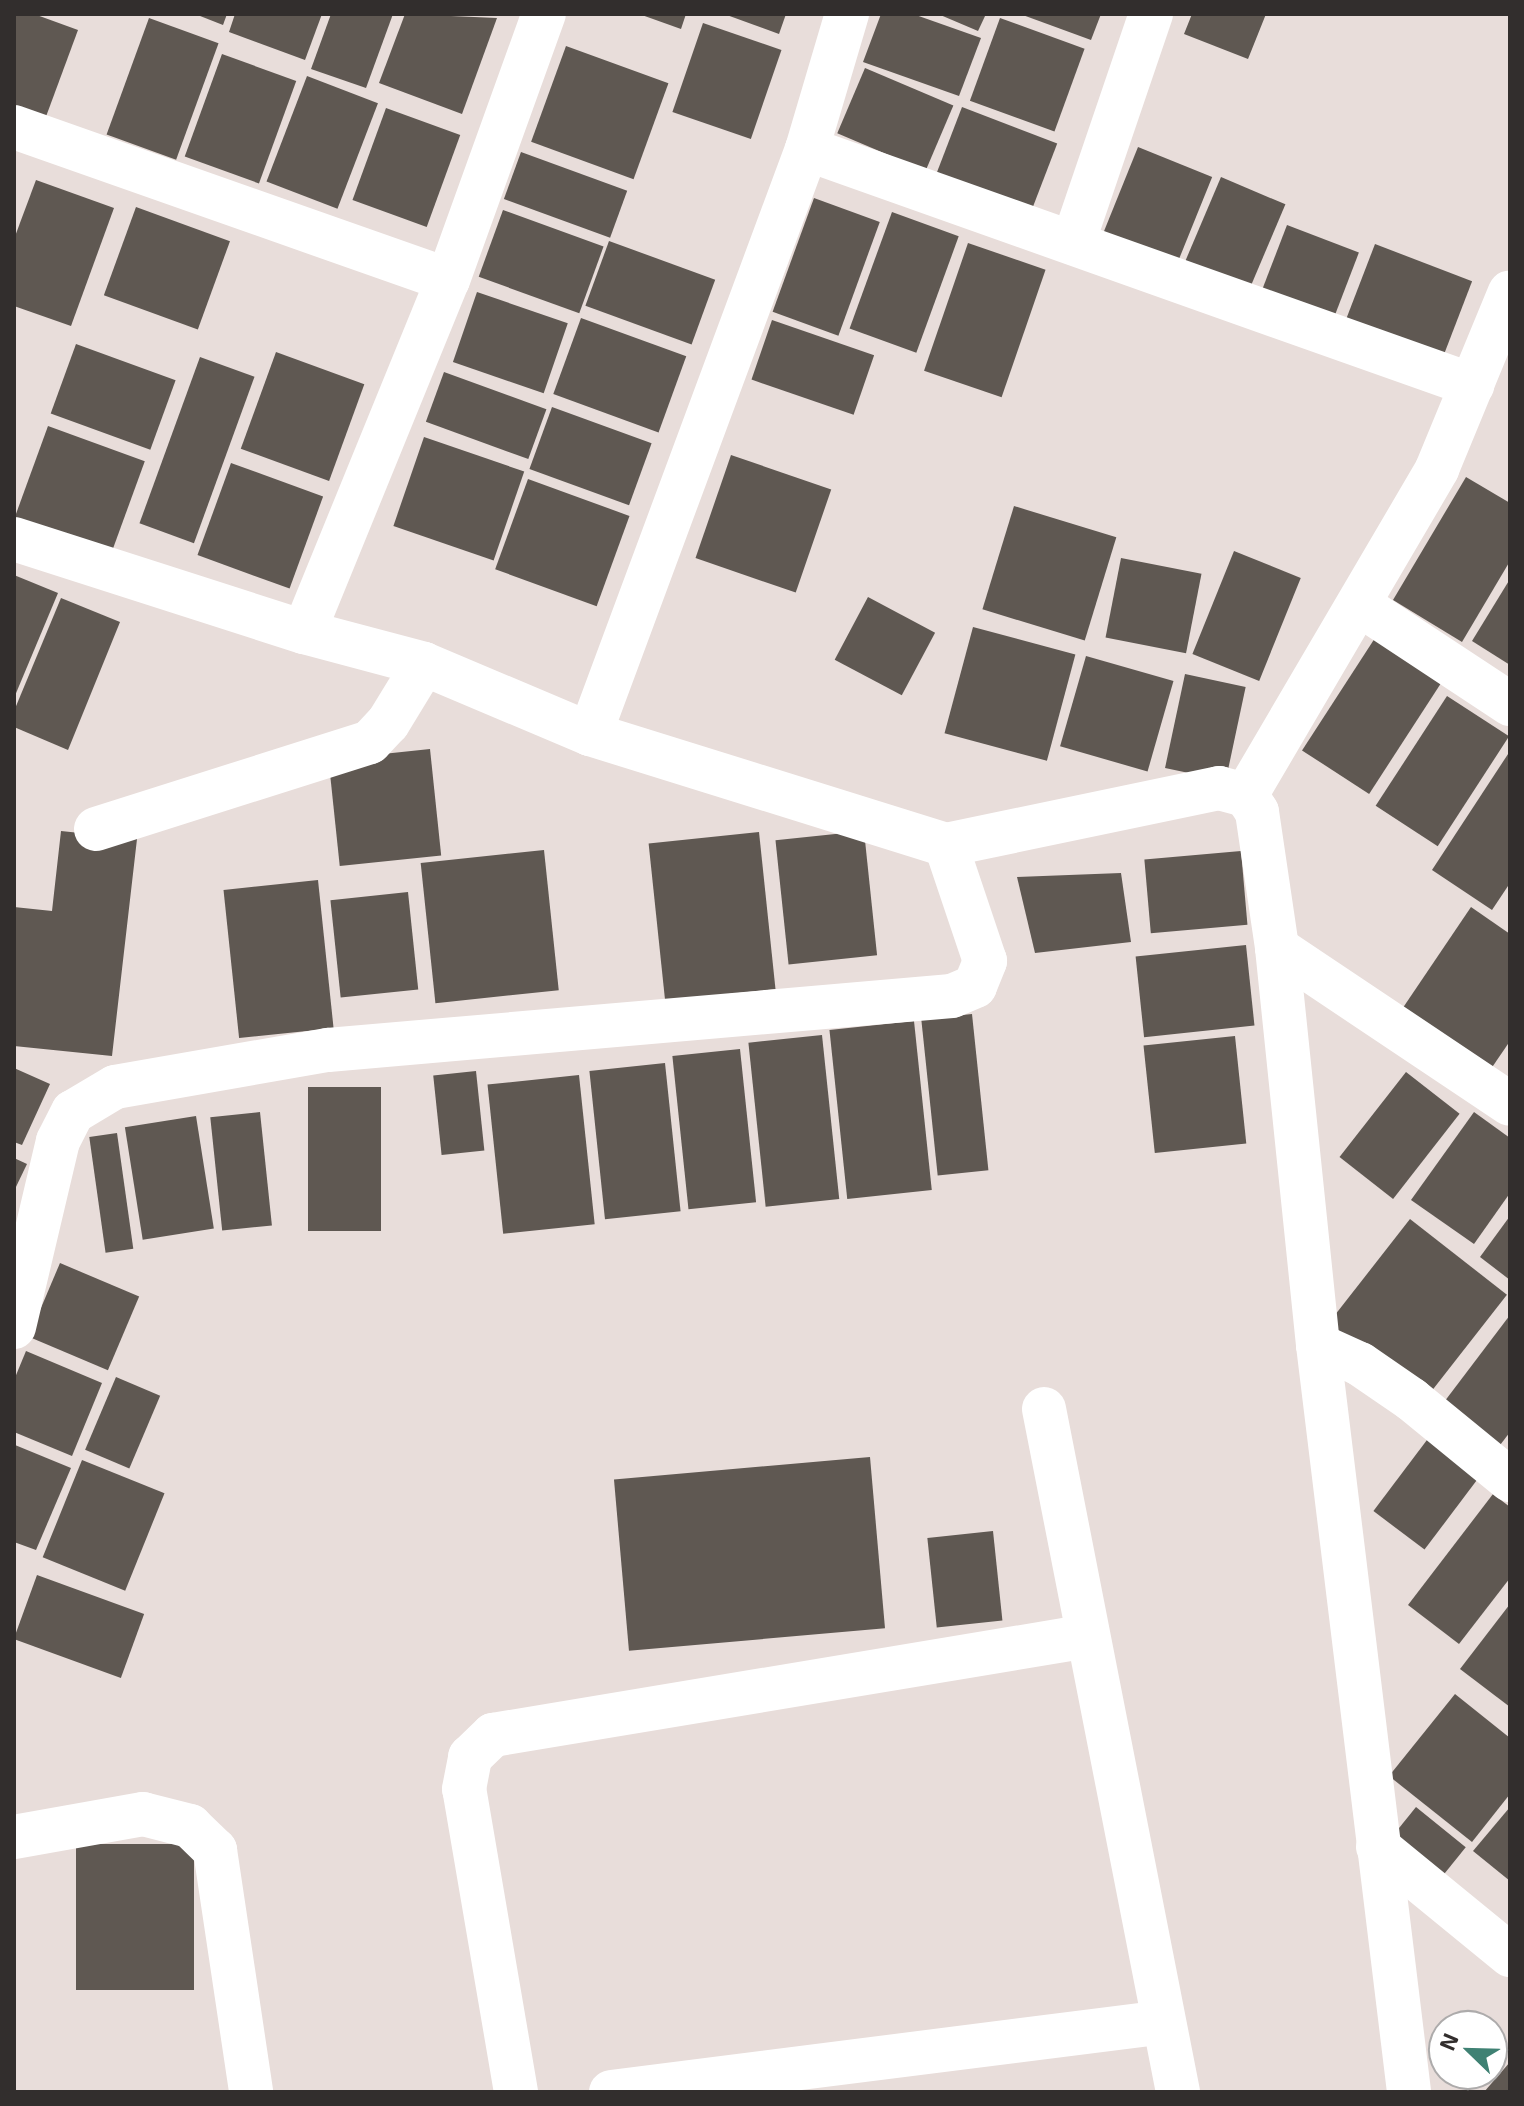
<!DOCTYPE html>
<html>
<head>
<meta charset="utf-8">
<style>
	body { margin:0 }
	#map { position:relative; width:1524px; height:2106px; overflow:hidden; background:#e8ddda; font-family:"Exo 2",sans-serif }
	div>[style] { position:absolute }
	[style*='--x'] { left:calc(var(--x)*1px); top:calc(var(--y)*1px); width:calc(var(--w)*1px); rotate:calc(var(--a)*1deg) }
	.building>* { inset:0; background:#5f5852; transform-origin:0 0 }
	.minor>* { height:44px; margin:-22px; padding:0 22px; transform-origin:22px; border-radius:22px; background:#fff }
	span { translate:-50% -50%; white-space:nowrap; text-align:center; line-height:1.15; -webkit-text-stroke:8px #fff; paint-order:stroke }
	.frame { position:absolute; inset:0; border:16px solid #322e2d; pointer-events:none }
	.north { position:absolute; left:1428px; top:2010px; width:80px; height:80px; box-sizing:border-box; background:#fff; border:2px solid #adabab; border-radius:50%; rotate:293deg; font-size:22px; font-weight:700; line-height:32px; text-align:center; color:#322e2d }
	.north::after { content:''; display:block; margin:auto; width:28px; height:36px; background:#3f8173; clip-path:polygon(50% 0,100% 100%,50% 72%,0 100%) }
</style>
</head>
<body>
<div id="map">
	<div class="building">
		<div style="clip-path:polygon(14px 14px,34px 14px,78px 30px,44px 122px,14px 112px)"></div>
		<div style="clip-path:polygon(195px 14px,227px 14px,223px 25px)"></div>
		<div style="clip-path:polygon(235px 14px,322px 14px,305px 60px,229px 32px)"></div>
		<div style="clip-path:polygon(331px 14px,393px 14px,366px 88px,311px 69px)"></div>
		<div style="clip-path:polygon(405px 14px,497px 18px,462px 114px,379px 83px)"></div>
		<div style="clip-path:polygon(639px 14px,686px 14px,681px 29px)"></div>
		<div style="clip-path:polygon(724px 14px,786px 14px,779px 34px)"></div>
		<div style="clip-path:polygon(881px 14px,913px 14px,981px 38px,959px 96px,863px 62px)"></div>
		<div style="clip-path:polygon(938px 14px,986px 14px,978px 31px)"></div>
		<div style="clip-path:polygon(1020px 14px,1101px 14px,1091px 40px)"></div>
		<div style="clip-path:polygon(1192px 14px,1266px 14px,1248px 59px,1184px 34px)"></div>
		<div style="left:149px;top:18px;width:74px;height:124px;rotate:20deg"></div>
		<div style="left:1000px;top:18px;width:90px;height:88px;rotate:20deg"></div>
		<div style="left:703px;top:23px;width:83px;height:94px;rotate:19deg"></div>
		<div style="left:566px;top:46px;width:109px;height:102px;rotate:20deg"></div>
		<div style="left:222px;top:54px;width:79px;height:109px;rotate:20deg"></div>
		<div style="left:865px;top:68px;width:96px;height:71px;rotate:23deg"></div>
		<div style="left:307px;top:76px;width:76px;height:113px;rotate:21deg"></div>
		<div style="left:962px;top:107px;width:102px;height:76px;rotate:21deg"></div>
		<div style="left:386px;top:108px;width:79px;height:98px;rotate:20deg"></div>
		<div style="left:1138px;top:147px;width:80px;height:94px;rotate:22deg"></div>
		<div style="left:521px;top:152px;width:113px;height:50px;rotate:20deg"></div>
		<div style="left:1221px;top:177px;width:70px;height:100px;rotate:23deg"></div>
		<div style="clip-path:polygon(36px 180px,114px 208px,71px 326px,14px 306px,14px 239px)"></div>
		<div style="left:814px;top:198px;width:70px;height:121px;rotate:20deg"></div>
		<div style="left:136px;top:207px;width:100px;height:94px;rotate:20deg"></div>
		<div style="left:503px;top:210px;width:107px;height:71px;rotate:20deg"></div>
		<div style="left:892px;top:212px;width:71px;height:124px;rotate:20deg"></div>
		<div style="left:1287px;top:225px;width:77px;height:71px;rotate:21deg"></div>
		<div style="left:609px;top:241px;width:113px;height:69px;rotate:20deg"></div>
		<div style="left:968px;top:243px;width:82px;height:135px;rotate:19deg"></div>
		<div style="left:1375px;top:244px;width:104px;height:82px;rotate:21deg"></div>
		<div style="left:477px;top:292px;width:96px;height:74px;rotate:19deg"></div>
		<div style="left:581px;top:318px;width:112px;height:81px;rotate:20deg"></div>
		<div style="left:772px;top:320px;width:108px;height:63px;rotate:19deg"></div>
		<div style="left:76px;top:344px;width:106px;height:74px;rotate:20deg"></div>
		<div style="left:276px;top:352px;width:94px;height:103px;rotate:20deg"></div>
		<div style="left:200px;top:357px;width:58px;height:177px;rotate:20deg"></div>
		<div style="left:444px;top:372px;width:109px;height:53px;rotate:20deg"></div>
		<div style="left:552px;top:407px;width:106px;height:66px;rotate:20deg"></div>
		<div style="left:48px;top:426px;width:103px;height:99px;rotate:20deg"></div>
		<div style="left:424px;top:437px;width:106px;height:94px;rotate:19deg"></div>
		<div style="left:731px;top:455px;width:106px;height:109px;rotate:19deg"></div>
		<div style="left:231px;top:463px;width:98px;height:98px;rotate:20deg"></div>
		<div style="clip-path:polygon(1466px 477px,1510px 503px,1510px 561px,1462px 642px,1393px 600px)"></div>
		<div style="left:528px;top:479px;width:108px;height:96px;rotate:20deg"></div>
		<div style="left:1014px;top:506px;width:107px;height:108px;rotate:17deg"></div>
		<div style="left:1234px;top:551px;width:72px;height:111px;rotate:22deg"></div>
		<div style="left:1121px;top:558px;width:82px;height:81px;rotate:11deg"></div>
		<div style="clip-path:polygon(14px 575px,58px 593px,14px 698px)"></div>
		<div style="clip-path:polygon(1510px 579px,1510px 665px,1472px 641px)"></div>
		<div style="left:868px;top:597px;width:76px;height:71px;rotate:28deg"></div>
		<div style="clip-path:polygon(61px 598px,120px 622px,68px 750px,14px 727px,14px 711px)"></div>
		<div style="left:973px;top:627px;width:106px;height:110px;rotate:15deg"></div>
		<div style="left:1375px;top:638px;width:80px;height:134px;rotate:33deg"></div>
		<div style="left:1086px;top:656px;width:91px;height:94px;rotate:16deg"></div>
		<div style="left:1185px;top:674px;width:62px;height:96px;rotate:12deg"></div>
		<div style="left:1447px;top:696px;width:74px;height:131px;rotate:33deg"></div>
		<div style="left:430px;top:749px;width:107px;height:102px;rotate:84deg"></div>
		<div style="clip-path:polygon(1510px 751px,1510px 883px,1492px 910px,1432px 870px)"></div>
		<div style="clip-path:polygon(61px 831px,137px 839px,112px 1056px,14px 1046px,14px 907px,52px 911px)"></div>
		<div style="left:864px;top:831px;width:125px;height:89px;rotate:84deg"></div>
		<div style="left:759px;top:832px;width:158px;height:111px;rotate:84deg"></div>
		<div style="left:544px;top:850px;width:141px;height:124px;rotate:84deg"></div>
		<div style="left:1241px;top:851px;width:74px;height:97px;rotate:85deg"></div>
		<div style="clip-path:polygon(1121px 873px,1131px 942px,1035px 953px,1017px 877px)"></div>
		<div style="left:318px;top:880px;width:149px;height:95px;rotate:84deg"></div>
		<div style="left:408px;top:892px;width:98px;height:78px;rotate:84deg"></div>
		<div style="clip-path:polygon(1471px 907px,1510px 934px,1510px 1041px,1482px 1082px,1394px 1021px)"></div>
		<div style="left:1246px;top:945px;width:81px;height:111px;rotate:84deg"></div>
		<div style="left:972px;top:1014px;width:157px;height:51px;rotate:84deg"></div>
		<div style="left:914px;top:1021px;width:170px;height:85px;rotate:84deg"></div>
		<div style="left:822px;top:1035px;width:165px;height:74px;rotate:84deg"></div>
		<div style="left:1235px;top:1036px;width:108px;height:92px;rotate:84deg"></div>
		<div style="left:740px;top:1049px;width:154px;height:68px;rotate:84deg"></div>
		<div style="left:665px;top:1063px;width:149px;height:76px;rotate:84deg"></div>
		<div style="clip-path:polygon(14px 1068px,50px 1084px,22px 1145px,14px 1142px)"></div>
		<div style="left:476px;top:1071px;width:80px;height:43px;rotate:84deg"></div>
		<div style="left:1406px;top:1072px;width:68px;height:108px;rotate:38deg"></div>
		<div style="left:579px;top:1075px;width:150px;height:92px;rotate:84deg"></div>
		<div style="left:381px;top:1087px;width:144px;height:73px;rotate:90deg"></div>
		<div style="left:260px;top:1112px;width:114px;height:50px;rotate:84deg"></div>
		<div style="clip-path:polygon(1474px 1112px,1510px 1138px,1510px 1193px,1474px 1244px,1411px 1200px)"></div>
		<div style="left:196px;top:1116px;width:114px;height:72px;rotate:81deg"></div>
		<div style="left:117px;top:1133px;width:117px;height:28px;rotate:82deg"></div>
		<div style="clip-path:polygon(14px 1158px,27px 1164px,14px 1191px)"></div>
		<div style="clip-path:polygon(1510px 1216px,1510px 1280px,1480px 1257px)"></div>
		<div style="left:1410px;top:1219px;width:123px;height:134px;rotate:38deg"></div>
		<div style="left:60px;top:1263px;width:86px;height:80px;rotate:23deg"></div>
		<div style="clip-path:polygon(1510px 1315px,1510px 1432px,1491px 1457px,1435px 1414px)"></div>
		<div style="clip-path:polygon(26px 1351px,102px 1383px,72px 1456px,14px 1432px,14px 1380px)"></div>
		<div style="left:116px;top:1377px;width:48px;height:79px;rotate:23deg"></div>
		<div style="left:1436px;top:1428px;width:64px;height:104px;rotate:37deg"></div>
		<div style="clip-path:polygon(15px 1445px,71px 1468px,36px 1550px,14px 1542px)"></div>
		<div style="left:870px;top:1457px;width:172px;height:257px;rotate:85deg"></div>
		<div style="left:82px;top:1460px;width:89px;height:105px;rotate:22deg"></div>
		<div style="clip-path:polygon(1493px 1494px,1510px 1507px,1510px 1578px,1459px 1644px,1408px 1605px)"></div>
		<div style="left:993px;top:1531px;width:90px;height:66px;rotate:84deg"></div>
		<div style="left:37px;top:1575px;width:114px;height:68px;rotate:20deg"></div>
		<div style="clip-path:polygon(1510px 1604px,1510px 1707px,1460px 1669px)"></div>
		<div style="clip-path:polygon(1455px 1694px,1510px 1738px,1510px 1794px,1472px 1842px,1389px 1776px)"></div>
		<div style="left:1416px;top:1807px;width:64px;height:42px;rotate:39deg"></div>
		<div style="clip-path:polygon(1510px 1807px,1510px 1881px,1473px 1851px)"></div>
		<div style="left:76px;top:1844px;width:118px;height:146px"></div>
		<div style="clip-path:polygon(1510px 2062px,1510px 2092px,1484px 2092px)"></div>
	</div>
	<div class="minor">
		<div style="--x:14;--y:127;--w:460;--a:19.4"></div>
		<div style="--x:807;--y:149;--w:706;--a:19.54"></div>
		<div style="--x:1073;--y:243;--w:242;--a:-71.2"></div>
		<div style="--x:14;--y:539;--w:305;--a:17.8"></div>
		<div style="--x:304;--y:632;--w:124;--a:14.9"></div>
		<div style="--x:424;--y:664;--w:180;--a:22.9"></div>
		<div style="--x:590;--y:734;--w:373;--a:17.3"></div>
		<div style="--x:946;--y:845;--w:279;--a:-11.8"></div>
		<div style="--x:1219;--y:788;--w:28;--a:15"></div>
		<div style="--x:1246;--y:795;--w:20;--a:57"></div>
		<div style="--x:1257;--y:812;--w:137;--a:81.6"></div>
		<div style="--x:1277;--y:948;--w:399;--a:84.1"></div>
		<div style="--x:1318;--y:1345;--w:753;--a:83.05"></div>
		<div style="--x:1360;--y:605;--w:180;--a:33.4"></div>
		<div style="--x:304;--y:632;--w:380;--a:-67.8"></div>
		<div style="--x:448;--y:280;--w:283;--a:-70.2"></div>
		<div style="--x:590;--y:734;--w:624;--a:-69.65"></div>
		<div style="--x:807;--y:149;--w:141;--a:-73.5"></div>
		<div style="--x:1246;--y:795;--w:378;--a:-59.6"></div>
		<div style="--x:1437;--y:469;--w:191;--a:-67.6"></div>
		<div style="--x:96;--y:829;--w:287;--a:-17.6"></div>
		<div style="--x:370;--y:742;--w:26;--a:-47"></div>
		<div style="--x:388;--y:723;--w:69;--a:-58.6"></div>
		<div style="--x:1277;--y:948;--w:280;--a:33.8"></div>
		<div style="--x:14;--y:1327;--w:191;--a:-76.7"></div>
		<div style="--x:58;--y:1141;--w:33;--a:-63"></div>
		<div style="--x:73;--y:1112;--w:49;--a:-30.8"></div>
		<div style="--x:115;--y:1087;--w:216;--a:-9.9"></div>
		<div style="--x:328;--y:1050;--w:626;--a:-4.95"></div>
		<div style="--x:952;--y:996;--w:25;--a:-23"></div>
		<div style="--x:975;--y:986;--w:27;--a:-68"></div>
		<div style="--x:985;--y:961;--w:122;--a:-108.6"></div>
		<div style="--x:1318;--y:1345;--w:46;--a:24.3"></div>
		<div style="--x:1360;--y:1364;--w:62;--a:34.5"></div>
		<div style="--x:1411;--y:1399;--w:128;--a:39.3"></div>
		<div style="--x:1044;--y:1409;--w:696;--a:78.9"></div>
		<div style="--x:14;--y:1837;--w:131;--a:-10.1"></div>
		<div style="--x:143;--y:1814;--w:49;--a:14.3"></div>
		<div style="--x:190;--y:1826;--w:35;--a:44"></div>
		<div style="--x:215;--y:1850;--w:245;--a:81.5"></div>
		<div style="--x:1378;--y:1847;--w:171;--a:39.3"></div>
		<div style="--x:516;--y:2092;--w:307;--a:-99.7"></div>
		<div style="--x:464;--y:1789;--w:33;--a:-79"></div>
		<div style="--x:470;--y:1757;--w:32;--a:-44"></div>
		<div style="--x:493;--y:1735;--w:603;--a:-9.45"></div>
		<div style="--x:611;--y:2092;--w:557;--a:-7.21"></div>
	</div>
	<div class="frame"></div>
	<div class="north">N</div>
</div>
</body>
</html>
